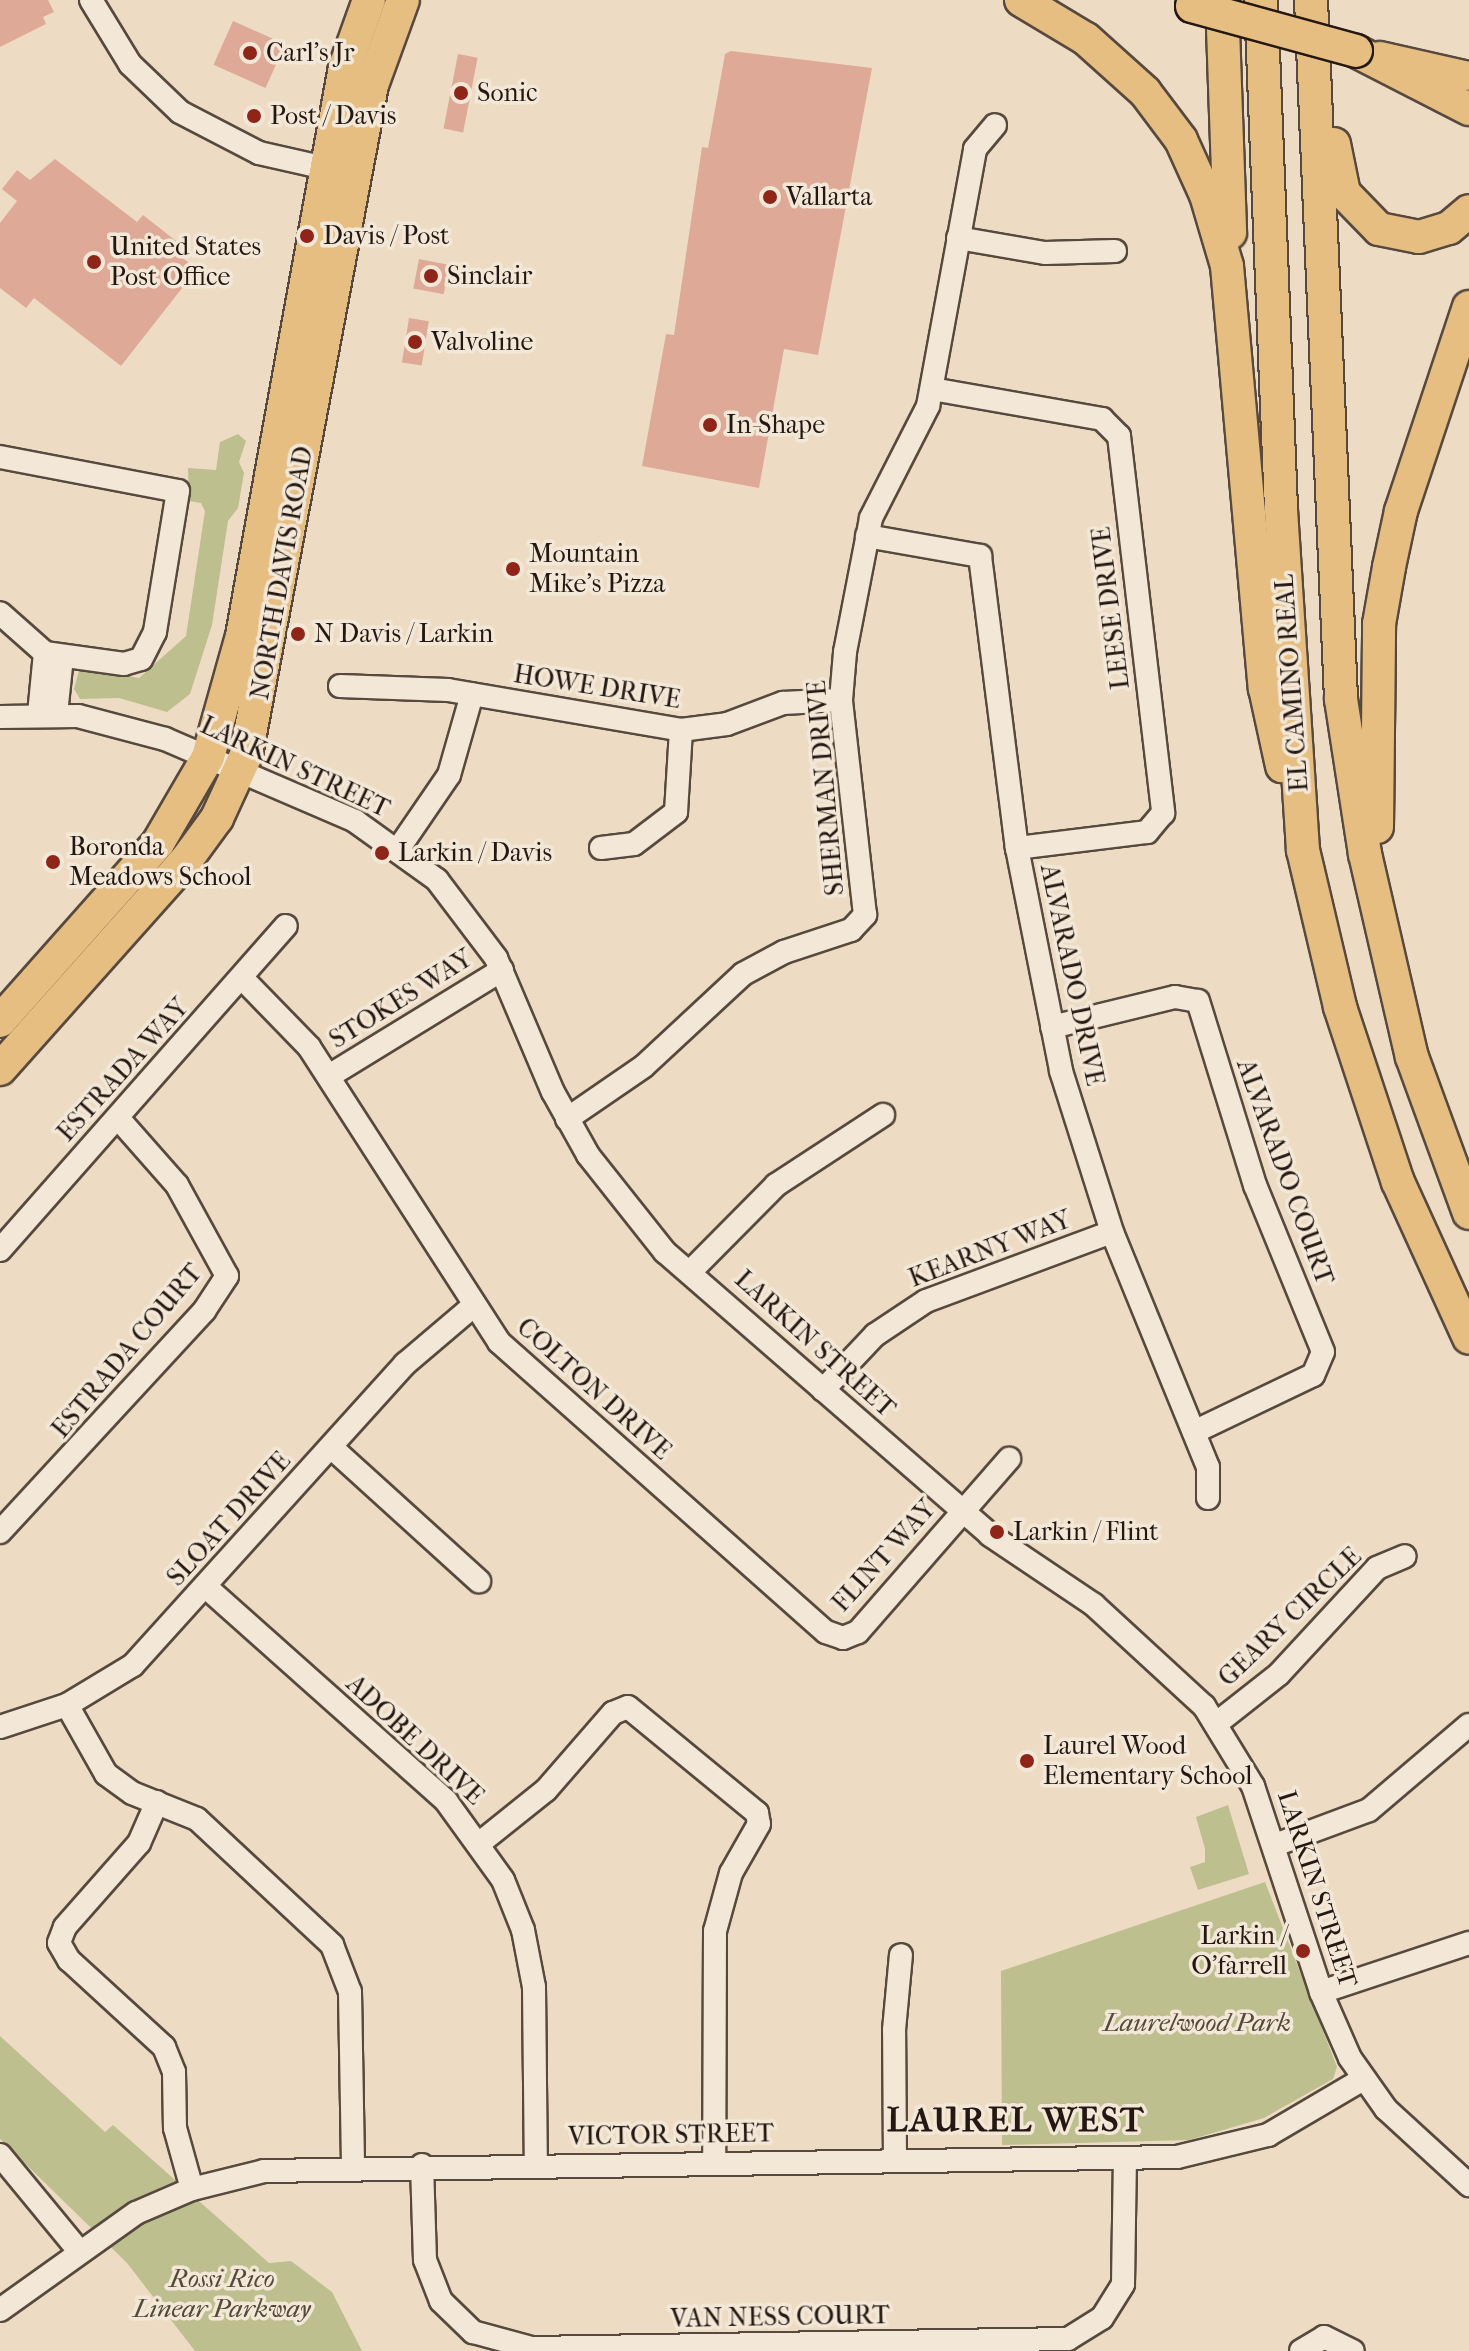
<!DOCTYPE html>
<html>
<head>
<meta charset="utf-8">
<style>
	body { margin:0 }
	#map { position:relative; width:1469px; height:2351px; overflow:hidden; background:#eddcc3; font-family:"IM FELL French Canon",serif }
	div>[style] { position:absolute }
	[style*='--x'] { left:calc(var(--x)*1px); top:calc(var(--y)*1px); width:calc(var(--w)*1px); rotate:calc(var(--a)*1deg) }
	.green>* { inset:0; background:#bebf8f }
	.building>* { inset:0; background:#deaa97; transform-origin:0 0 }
	.roads { filter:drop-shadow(2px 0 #57493e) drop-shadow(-2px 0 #57493e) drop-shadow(0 2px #57493e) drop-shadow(0 -2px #57493e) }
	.minor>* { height:22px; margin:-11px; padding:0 11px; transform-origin:11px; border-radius:11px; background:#f3e8d8 }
	.major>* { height:28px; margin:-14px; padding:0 14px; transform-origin:14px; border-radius:14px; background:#e6be82 }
	.highway>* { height:32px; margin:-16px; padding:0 16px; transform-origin:16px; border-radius:16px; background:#e6be82 }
	.bridges { filter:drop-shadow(2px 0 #251812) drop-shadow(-2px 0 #251812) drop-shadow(0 2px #251812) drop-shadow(0 -2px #251812) }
	.highway-bridge>* { height:32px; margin:-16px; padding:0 16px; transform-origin:16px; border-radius:16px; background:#e6be82 }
	.dots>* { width:22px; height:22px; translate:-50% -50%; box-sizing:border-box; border:4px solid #f3e8d8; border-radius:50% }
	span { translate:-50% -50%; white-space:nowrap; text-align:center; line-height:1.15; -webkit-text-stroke:7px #f3e8d8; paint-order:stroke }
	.poi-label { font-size:26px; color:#251812 }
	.left { translate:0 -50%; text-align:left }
	.right { translate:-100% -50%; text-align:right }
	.street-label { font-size:26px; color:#251812 }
	.park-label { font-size:26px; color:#534a38; font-style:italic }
	.district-label { font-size:34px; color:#251812; font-weight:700; letter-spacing:2px }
</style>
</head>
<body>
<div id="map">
	<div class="green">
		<div style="clip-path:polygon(238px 434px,246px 441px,239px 462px,244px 473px,238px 508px,228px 521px,212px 625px,190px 694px,167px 712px,119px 698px,80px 699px,74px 689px,80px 667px,139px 678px,186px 636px,205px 511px,201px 503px,189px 501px,188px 468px,216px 470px,220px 442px)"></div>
		<div style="clip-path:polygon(1228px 1805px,1249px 1874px,1198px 1890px,1190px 1867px,1205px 1862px,1205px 1849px,1196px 1817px)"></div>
		<div style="clip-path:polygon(1265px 1882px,1337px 2067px,1333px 2079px,1264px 2118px,1189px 2140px,1002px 2145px,1001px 1971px)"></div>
		<div style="clip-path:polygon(0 2036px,105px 2132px,113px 2125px,269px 2263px,291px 2261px,332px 2292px,362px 2351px,195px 2351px,127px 2263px,0 2139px)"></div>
	</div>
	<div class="building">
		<div style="clip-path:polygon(0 0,48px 0,54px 12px,43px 17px,46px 24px,0 47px)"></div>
		<div style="left:233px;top:21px;width:57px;height:48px;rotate:24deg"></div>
		<div style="clip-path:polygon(731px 51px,872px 68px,818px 355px,784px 349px,759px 488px,642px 466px,666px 334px,674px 335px,702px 147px,708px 148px,725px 54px)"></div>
		<div style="left:458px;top:54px;width:20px;height:76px;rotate:11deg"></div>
		<div style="clip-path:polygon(55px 159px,137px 222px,143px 215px,185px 248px,180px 256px,197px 269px,121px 366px,34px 298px,26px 308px,0 288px,0 223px,17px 201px,2px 189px,17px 170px,30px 180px)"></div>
		<div style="left:419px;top:259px;width:31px;height:30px;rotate:11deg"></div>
		<div style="left:409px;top:318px;width:20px;height:45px;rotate:9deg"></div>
	</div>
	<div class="roads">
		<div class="minor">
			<div style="--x:91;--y:0;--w:75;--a:58.6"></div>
			<div style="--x:130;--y:64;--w:69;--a:43.8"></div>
			<div style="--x:180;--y:112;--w:89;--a:27.4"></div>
			<div style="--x:259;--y:153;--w:68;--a:12.8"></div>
			<div style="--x:958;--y:238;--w:88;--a:9.8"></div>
			<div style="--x:1045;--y:253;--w:70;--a:-1.6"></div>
			<div style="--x:932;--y:389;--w:173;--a:10"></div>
			<div style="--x:1102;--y:419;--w:24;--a:45"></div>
			<div style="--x:1119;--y:436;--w:380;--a:83.3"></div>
			<div style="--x:1163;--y:813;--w:25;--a:130"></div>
			<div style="--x:1147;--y:832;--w:131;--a:173"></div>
			<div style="--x:0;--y:457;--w:181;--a:10.8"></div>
			<div style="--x:178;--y:491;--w:143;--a:99.3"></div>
			<div style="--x:155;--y:632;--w:30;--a:117"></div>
			<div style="--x:141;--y:659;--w:18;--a:164"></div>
			<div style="--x:124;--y:664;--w:80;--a:-172.1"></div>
			<div style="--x:45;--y:653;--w:60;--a:-138.4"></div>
			<div style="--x:867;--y:536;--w:115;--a:10"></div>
			<div style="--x:980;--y:556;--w:294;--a:82.8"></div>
			<div style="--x:1017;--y:848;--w:227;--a:78.8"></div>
			<div style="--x:1061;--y:1071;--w:169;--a:72.4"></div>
			<div style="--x:1112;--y:1232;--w:254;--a:67.8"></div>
			<div style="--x:1208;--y:1467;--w:31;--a:90"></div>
			<div style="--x:340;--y:686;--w:108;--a:2.1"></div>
			<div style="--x:448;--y:690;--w:236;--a:9.7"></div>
			<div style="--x:681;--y:730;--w:46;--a:-7.4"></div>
			<div style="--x:727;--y:724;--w:60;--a:-20.6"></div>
			<div style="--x:783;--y:703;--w:58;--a:-3"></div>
			<div style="--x:39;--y:714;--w:61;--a:-84.4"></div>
			<div style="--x:56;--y:714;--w:57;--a:-84"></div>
			<div style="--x:0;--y:717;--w:78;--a:-0.7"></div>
			<div style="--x:78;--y:716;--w:90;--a:14.8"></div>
			<div style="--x:165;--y:739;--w:207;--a:23.3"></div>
			<div style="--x:355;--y:821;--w:101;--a:35.7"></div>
			<div style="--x:437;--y:880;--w:98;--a:52.9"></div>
			<div style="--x:496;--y:958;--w:146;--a:67"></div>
			<div style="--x:553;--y:1092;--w:72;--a:60.9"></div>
			<div style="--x:588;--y:1155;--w:124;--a:51.6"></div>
			<div style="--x:665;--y:1252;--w:431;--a:41"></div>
			<div style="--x:990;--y:1535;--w:125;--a:33.9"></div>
			<div style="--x:1094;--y:1605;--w:149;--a:42.6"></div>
			<div style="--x:1204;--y:1706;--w:94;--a:58.5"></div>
			<div style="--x:1253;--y:1786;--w:217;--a:71.7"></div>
			<div style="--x:1321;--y:1992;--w:72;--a:66.3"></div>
			<div style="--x:1350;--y:2058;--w:62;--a:54.8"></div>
			<div style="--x:1386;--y:2109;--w:113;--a:42.5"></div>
			<div style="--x:399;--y:848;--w:88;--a:-55.6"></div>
			<div style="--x:449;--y:775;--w:84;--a:-74.1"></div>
			<div style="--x:601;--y:848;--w:33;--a:-7"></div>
			<div style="--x:634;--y:844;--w:53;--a:-37.3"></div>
			<div style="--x:676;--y:812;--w:82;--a:-86.5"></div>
			<div style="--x:242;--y:978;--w:96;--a:45.8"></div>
			<div style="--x:309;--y:1047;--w:351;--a:57.2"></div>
			<div style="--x:499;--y:1342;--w:437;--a:41.6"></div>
			<div style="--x:826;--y:1632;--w:18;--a:19"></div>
			<div style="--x:843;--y:1638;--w:16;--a:-22"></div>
			<div style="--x:858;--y:1632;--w:230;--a:-48.9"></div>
			<div style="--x:1052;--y:1027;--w:127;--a:-13.7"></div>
			<div style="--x:1175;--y:997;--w:23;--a:10"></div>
			<div style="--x:1198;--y:1001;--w:193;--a:72.8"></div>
			<div style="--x:1255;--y:1185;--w:180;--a:67.8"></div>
			<div style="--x:1323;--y:1352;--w:25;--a:113"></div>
			<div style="--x:1313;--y:1375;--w:132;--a:154.4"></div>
			<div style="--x:329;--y:1076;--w:203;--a:-31.5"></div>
			<div style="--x:567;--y:1119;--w:93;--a:-34.5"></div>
			<div style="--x:644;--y:1066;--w:135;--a:-42.9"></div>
			<div style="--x:743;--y:974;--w:47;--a:-28.2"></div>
			<div style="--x:784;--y:952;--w:71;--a:-18.2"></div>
			<div style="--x:851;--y:930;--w:21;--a:-47"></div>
			<div style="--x:865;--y:915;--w:216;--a:-96.4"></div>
			<div style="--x:841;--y:700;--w:48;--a:-85.2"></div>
			<div style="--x:845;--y:652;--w:136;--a:-79"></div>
			<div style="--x:871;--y:518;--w:126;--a:-63"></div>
			<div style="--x:928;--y:406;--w:261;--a:-79.6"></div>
			<div style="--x:975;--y:149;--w:31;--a:-50"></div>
			<div style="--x:0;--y:1250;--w:432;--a:-48.6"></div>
			<div style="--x:691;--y:1271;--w:121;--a:-45.3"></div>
			<div style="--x:776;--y:1185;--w:128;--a:-33.2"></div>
			<div style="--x:823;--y:1390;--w:76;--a:-46.6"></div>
			<div style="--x:875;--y:1335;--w:61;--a:-33.7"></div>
			<div style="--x:926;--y:1301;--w:198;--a:-20.4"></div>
			<div style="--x:331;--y:1447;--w:200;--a:42.2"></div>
			<div style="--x:0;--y:1532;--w:301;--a:-47.3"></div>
			<div style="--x:204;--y:1311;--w:42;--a:-56.7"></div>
			<div style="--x:227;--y:1276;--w:104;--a:-118.8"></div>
			<div style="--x:177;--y:1185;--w:89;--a:-131.4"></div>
			<div style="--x:205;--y:1586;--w:323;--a:41.7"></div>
			<div style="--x:446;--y:1801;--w:97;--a:54.2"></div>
			<div style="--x:503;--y:1880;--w:54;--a:68.2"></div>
			<div style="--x:523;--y:1930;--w:58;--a:79.1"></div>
			<div style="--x:534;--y:1987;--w:177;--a:89.4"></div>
			<div style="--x:67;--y:1705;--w:79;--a:60.5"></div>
			<div style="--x:106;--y:1774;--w:32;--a:36"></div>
			<div style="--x:132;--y:1793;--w:70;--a:21.8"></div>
			<div style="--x:197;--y:1819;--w:185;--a:43"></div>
			<div style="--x:332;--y:1945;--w:50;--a:69"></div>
			<div style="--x:350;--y:1992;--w:174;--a:89"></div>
			<div style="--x:1217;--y:1723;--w:79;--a:-38.3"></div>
			<div style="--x:1279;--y:1674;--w:144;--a:-47.2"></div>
			<div style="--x:1377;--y:1568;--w:30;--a:-23"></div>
			<div style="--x:0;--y:1727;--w:71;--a:-18.2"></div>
			<div style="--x:67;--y:1705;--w:77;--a:-31.2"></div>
			<div style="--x:133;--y:1665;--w:406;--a:-47.9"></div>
			<div style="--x:405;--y:1364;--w:88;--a:-40.4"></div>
			<div style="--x:157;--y:1802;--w:45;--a:113.7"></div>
			<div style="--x:139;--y:1843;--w:112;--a:131.4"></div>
			<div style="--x:65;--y:1927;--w:17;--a:111"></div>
			<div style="--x:59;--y:1943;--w:20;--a:60"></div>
			<div style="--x:69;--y:1960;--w:129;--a:42.5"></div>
			<div style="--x:164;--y:2047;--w:27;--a:68"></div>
			<div style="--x:174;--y:2072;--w:56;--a:89"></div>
			<div style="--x:175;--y:2128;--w:63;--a:74.4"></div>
			<div style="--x:481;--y:1842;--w:83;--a:-38.7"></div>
			<div style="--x:546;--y:1790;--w:102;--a:-49"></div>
			<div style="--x:613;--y:1713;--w:16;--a:-22"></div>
			<div style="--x:628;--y:1707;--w:167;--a:39.4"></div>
			<div style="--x:757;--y:1813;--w:11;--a:80"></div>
			<div style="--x:759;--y:1824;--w:56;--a:119.7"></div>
			<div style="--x:731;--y:1873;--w:60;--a:105.4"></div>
			<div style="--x:715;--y:1931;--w:231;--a:90.2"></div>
			<div style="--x:1275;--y:1845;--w:100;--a:-20.4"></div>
			<div style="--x:1369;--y:1810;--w:131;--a:-40.4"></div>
			<div style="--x:1321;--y:1992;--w:156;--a:-18.3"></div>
			<div style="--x:0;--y:2155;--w:124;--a:50.5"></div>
			<div style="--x:895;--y:2161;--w:131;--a:-90.4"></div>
			<div style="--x:894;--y:2030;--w:75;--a:-84.7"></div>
			<div style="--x:422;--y:2165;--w:95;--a:88.2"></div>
			<div style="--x:425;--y:2260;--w:44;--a:68.7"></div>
			<div style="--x:441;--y:2301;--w:45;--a:44.1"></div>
			<div style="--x:473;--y:2332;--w:61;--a:15.2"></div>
			<div style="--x:532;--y:2348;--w:536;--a:-0.96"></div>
			<div style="--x:1068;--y:2339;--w:40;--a:-32"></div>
			<div style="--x:1102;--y:2318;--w:40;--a:-58"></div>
			<div style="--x:1123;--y:2284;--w:125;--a:-89.1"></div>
			<div style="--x:0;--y:2310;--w:167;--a:-35.5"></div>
			<div style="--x:136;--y:2213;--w:61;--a:-23.2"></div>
			<div style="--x:192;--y:2189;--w:74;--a:-14"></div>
			<div style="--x:264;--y:2171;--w:913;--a:-0.88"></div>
			<div style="--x:1177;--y:2157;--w:94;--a:-13.6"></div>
			<div style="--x:1268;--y:2135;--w:110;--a:-30.5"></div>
			<div style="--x:1301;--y:2351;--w:27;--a:-31"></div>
			<div style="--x:1324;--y:2337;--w:32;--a:26"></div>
		</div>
		<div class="major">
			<div style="--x:1380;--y:56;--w:91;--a:12.7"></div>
		</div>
		<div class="highway">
			<div style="--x:1021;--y:0;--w:76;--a:31"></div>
			<div style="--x:1086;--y:39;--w:79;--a:41.9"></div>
			<div style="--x:1145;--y:92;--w:60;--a:53.1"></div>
			<div style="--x:1181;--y:140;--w:60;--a:65.6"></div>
			<div style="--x:1206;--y:195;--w:74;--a:73.5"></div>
			<div style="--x:1227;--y:266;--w:424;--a:84.9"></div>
			<div style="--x:1265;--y:688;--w:80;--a:77.7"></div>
			<div style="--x:1222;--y:0;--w:233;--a:88"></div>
			<div style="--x:1261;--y:0;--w:510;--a:87.75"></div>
			<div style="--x:1281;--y:510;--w:341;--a:86.3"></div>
			<div style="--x:1303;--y:850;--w:161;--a:76.7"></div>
			<div style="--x:1340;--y:1007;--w:184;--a:71.7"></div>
			<div style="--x:1398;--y:1182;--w:171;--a:65.5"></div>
			<div style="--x:1311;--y:0;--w:700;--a:87.54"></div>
			<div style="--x:1341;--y:699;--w:157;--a:81.2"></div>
			<div style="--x:1365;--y:854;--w:208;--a:77"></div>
			<div style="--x:1412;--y:1057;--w:166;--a:69.9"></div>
			<div style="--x:1356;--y:51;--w:127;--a:27.2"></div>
			<div style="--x:1334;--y:144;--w:50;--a:78.5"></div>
			<div style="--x:1344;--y:193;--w:50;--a:45.8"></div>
			<div style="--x:1379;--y:229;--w:41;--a:11.3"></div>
			<div style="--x:1419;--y:237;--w:31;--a:-17"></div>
			<div style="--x:1449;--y:228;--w:26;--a:-40"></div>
			<div style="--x:1377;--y:827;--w:203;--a:-89.4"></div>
			<div style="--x:1379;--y:624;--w:58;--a:-80"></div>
			<div style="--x:1389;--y:567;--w:57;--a:-77.9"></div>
			<div style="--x:1401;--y:511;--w:215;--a:-71.6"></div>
			<div style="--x:0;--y:1021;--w:238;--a:-48.4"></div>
			<div style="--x:158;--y:843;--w:99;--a:-59.8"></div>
			<div style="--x:208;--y:757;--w:126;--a:-74.3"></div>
			<div style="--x:242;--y:636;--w:578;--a:-79.74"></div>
			<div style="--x:345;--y:67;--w:71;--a:-70.3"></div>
			<div style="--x:0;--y:1069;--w:281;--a:-48.3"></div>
			<div style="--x:187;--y:859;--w:51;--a:-53.8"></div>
			<div style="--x:217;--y:818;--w:69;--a:-65.3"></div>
			<div style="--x:246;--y:755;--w:682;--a:-79.35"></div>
			<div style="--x:372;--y:85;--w:90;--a:-70"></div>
		</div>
	</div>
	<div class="bridges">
		<div class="highway-bridge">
			<div style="--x:1192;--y:6;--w:170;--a:15.3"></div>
		</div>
	</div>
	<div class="dots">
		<div style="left:250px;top:53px;background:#8f2418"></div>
		<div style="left:461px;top:93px;background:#8f2418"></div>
		<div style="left:254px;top:116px;background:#8f2418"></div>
		<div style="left:770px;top:197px;background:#8f2418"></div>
		<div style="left:307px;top:236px;background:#8f2418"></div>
		<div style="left:94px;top:262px;background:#8f2418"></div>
		<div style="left:431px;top:276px;background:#8f2418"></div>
		<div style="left:415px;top:342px;background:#8f2418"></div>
		<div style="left:710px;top:425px;background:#8f2418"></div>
		<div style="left:513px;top:569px;background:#8f2418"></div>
		<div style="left:298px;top:634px;background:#8f2418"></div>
		<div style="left:382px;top:853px;background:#8f2418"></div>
		<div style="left:53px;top:862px;background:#8f2418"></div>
		<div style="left:997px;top:1532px;background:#8f2418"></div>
		<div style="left:1027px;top:1761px;background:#8f2418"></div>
		<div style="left:1303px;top:1951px;background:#8f2418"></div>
	</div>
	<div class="poi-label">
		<span class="left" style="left:266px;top:53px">Carl's Jr</span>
		<span class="left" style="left:477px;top:93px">Sonic</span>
		<span class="left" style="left:270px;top:116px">Post / Davis</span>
		<span class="left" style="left:786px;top:197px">Vallarta</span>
		<span class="left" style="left:323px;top:236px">Davis / Post</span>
		<span class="left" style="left:110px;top:262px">United States<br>Post Office</span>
		<span class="left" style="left:447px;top:276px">Sinclair</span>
		<span class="left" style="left:431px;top:342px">Valvoline</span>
		<span class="left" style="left:726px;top:425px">In-Shape</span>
		<span class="left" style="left:529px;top:569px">Mountain<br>Mike's Pizza</span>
		<span class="left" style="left:314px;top:634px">N Davis / Larkin</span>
		<span class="left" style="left:69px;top:862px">Boronda<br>Meadows School</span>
		<span class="left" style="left:398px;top:853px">Larkin / Davis</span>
		<span class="left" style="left:1013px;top:1532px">Larkin / Flint</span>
		<span class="left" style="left:1043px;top:1761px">Laurel Wood<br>Elementary School</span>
		<span class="right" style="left:1287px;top:1951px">Larkin /<br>O'farrell</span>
	</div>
	<div class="street-label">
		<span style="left:282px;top:573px;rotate:-80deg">NORTH DAVIS ROAD</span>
		<span style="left:1111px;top:608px;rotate:-97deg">LEESE DRIVE</span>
		<span style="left:1292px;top:683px;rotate:-94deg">EL CAMINO REAL</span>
		<span style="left:597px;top:687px;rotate:9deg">HOWE DRIVE</span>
		<span style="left:295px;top:767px;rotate:25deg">LARKIN STREET</span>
		<span style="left:826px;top:788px;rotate:-95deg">SHERMAN DRIVE</span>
		<span style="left:1072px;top:975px;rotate:78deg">ALVARADO DRIVE</span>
		<span style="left:401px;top:999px;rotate:-32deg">STOKES WAY</span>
		<span style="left:123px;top:1070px;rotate:-48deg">ESTRADA WAY</span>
		<span style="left:1285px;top:1172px;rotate:70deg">ALVARADO COURT</span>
		<span style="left:990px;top:1249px;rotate:-21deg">KEARNY WAY</span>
		<span style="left:815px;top:1344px;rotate:42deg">LARKIN STREET</span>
		<span style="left:127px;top:1351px;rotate:-50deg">ESTRADA COURT</span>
		<span style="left:594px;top:1389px;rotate:42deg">COLTON DRIVE</span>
		<span style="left:229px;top:1519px;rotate:-48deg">SLOAT DRIVE</span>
		<span style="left:884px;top:1556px;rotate:-48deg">FLINT WAY</span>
		<span style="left:1290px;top:1617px;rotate:-44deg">GEARY CIRCLE</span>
		<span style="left:415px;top:1740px;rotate:43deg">ADOBE DRIVE</span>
		<span style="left:1317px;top:1889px;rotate:72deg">LARKIN STREET</span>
		<span style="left:671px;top:2135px;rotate:-1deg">VICTOR STREET</span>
		<span style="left:780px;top:2317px;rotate:-1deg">VAN NESS COURT</span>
	</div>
	<div class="park-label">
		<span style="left:1197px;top:2023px">Laurelwood Park</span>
		<span style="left:222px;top:2294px">Rossi Rico<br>Linear Parkway</span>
	</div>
	<div class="district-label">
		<span style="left:1016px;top:2121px">LAUREL WEST</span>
	</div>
</div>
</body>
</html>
